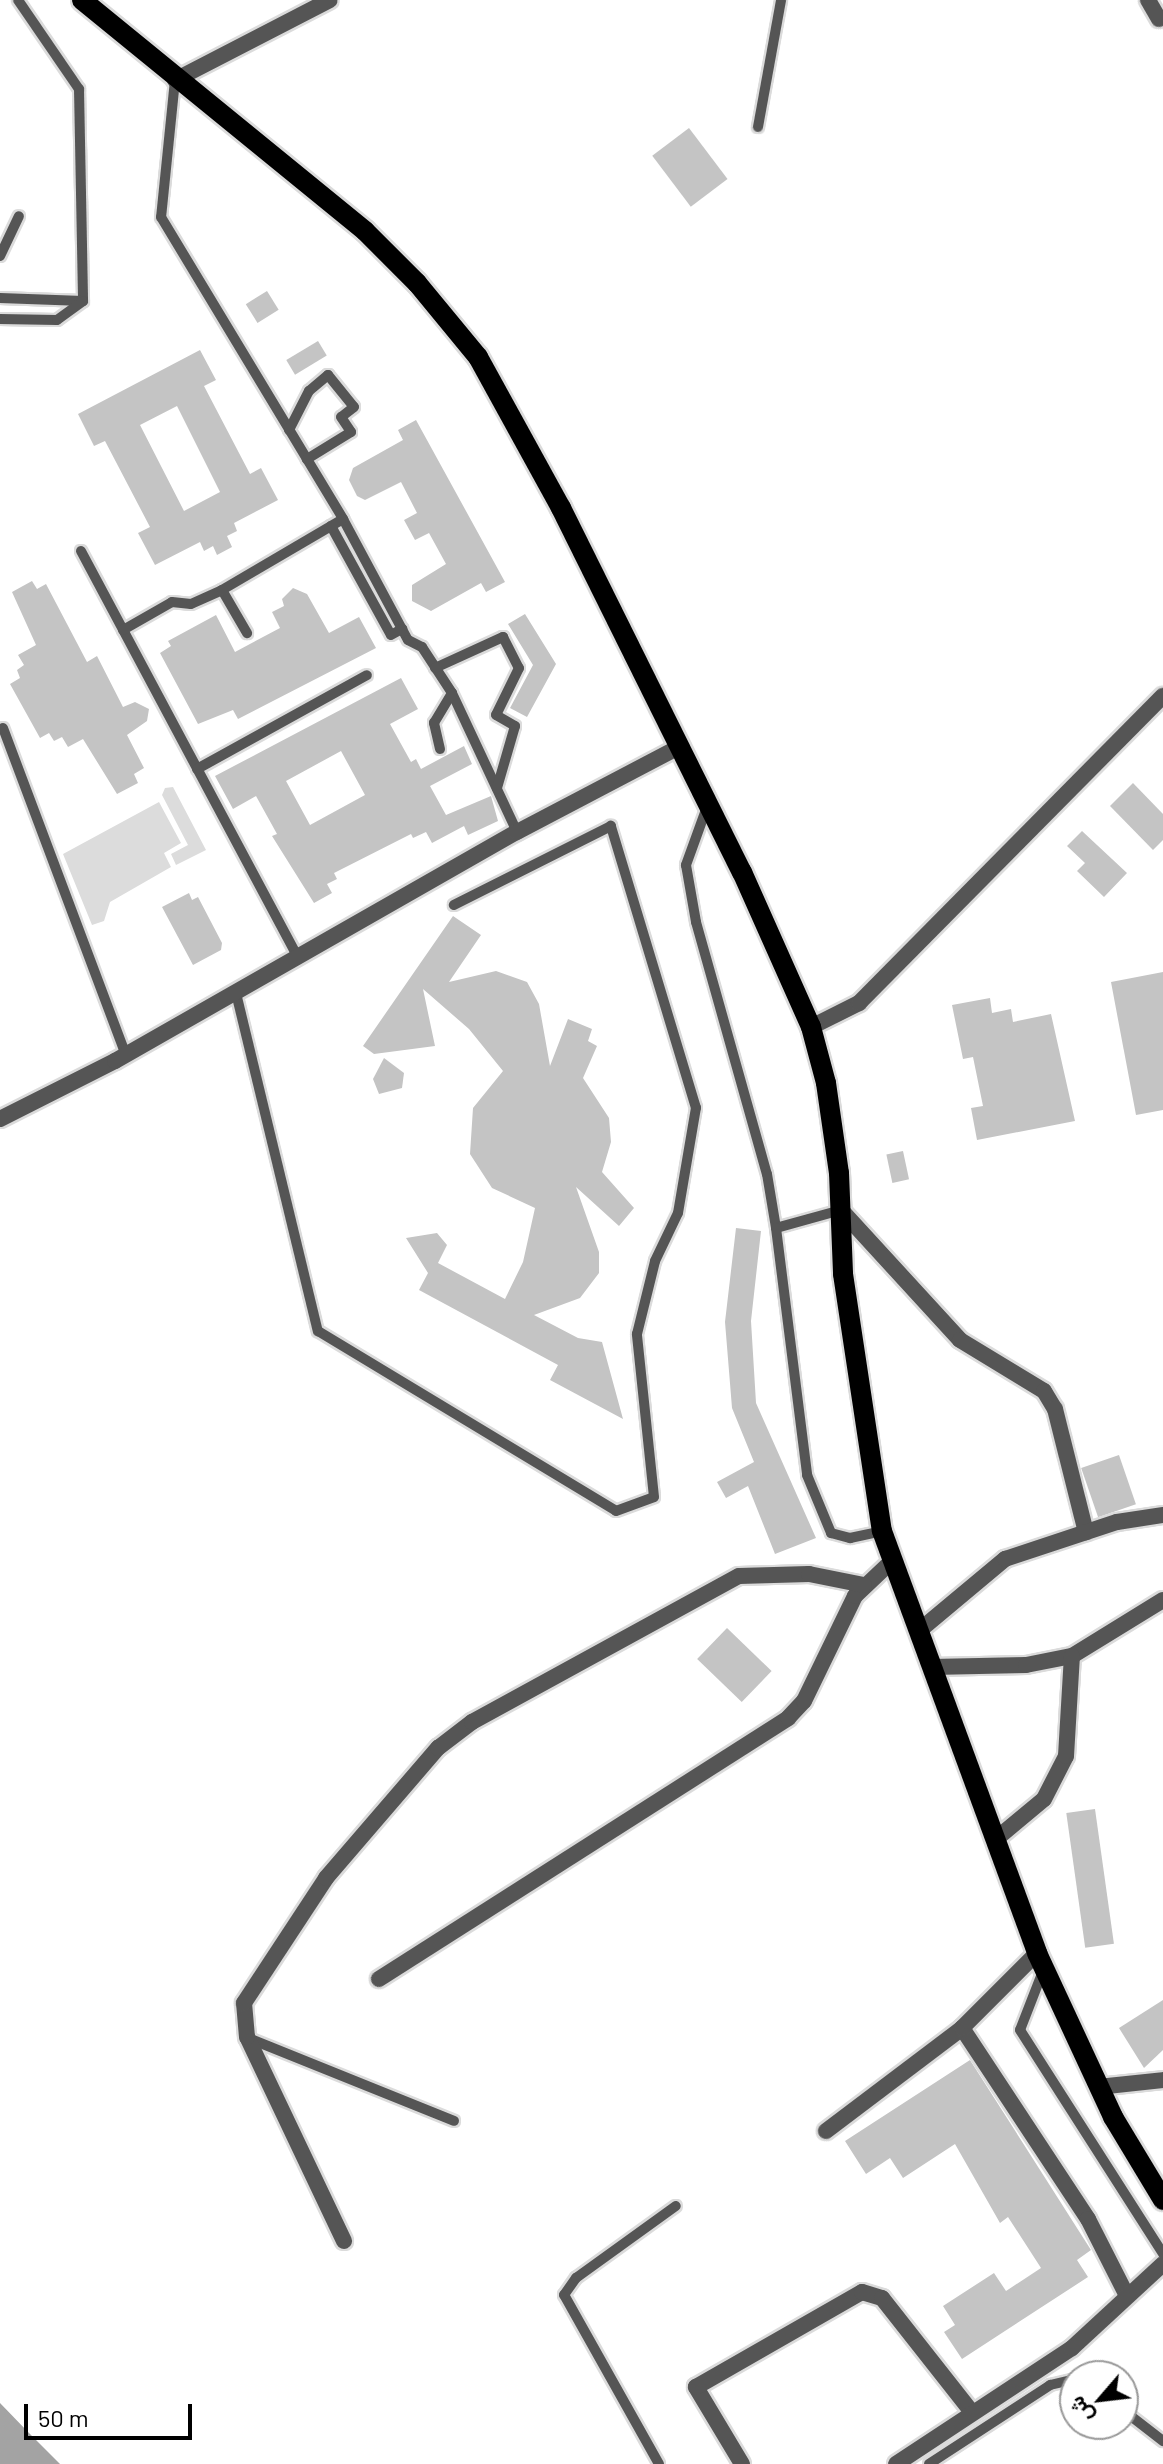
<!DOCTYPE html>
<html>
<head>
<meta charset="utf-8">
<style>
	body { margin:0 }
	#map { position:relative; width:1163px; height:2464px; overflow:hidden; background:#fff; font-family:Barlow,Vazirmatn,sans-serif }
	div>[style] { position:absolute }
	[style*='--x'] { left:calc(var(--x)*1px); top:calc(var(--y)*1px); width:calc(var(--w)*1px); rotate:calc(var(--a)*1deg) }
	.green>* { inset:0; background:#dcdcdc }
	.water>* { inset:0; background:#a3a3a3 }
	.building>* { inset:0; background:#c4c4c4; transform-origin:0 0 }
	.roads { filter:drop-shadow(2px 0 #dbdbdb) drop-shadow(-2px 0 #dbdbdb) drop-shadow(0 2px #dbdbdb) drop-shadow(0 -2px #dbdbdb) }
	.service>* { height:10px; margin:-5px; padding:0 5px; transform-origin:5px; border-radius:5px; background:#555 }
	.minor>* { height:16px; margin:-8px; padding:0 8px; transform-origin:8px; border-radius:8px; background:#555 }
	.primary>* { height:20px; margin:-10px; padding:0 10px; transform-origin:10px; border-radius:10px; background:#000 }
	span { translate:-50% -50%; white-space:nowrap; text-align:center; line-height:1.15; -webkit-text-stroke:6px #fff; paint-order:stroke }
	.north { position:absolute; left:1059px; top:2360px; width:80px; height:80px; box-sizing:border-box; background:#fff; border:2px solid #999; border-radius:50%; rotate:242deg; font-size:22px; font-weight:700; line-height:32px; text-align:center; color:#000 }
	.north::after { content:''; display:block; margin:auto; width:28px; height:36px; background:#000; clip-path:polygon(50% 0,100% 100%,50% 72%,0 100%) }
	.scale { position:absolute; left:24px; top:2404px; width:168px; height:36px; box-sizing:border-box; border:4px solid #000; border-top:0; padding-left:10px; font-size:24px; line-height:28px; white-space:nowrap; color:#000; -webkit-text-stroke:6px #fff; paint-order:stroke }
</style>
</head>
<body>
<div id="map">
	<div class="green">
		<div style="clip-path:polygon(173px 787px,206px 850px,176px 865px,171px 854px,188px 845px,162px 795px,165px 788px)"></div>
		<div style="clip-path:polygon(159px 802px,181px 843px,164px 853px,171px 867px,110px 902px,104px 921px,92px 925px,63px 854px)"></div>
	</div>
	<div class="water">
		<div style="clip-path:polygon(0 2403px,29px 2433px,60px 2464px,0 2464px)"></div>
	</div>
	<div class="building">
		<div style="left:689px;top:128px;width:64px;height:46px;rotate:53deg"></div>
		<div style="left:267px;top:291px;width:22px;height:25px;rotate:58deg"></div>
		<div style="left:318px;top:341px;width:17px;height:37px;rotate:59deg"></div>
		<div style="clip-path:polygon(evenodd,200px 350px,216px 380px,204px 386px,250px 474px,261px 468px,278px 500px,234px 523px,237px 531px,227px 536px,232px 547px,217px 555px,213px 546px,204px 551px,200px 542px,155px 565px,138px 533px,150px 527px,105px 441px,94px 446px,78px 414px,200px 350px,177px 406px,220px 492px,184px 511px,140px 425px,177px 406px)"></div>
		<div style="clip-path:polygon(416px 420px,505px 582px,486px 592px,481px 583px,431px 611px,412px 601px,412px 585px,446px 564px,429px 533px,415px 540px,404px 520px,417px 513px,401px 482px,365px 500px,357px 496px,349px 480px,353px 468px,403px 440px,398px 430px)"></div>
		<div style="clip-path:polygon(32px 581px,37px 589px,46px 584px,87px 662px,97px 656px,123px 707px,135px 702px,149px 709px,147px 721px,127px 735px,144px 768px,134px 774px,138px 783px,117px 794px,83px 739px,68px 747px,62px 737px,54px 741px,49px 733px,40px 738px,10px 684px,20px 678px,17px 670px,24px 665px,18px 655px,36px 645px,12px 592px)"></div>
		<div style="clip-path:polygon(293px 588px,307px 594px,329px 633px,359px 617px,376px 648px,238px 719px,233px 710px,198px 724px,160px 653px,171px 646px,168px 641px,216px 615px,235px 652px,280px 628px,272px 612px,284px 606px,282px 599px)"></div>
		<div style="clip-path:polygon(525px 614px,556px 664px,527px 717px,510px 708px,533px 665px,508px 624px)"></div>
		<div style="clip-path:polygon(evenodd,401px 678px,418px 709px,390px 724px,411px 762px,416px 759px,421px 769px,464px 746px,472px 764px,430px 786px,446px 815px,491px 796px,498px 821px,468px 835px,464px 826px,432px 843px,426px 832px,413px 838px,411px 834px,334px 873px,337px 879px,327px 884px,332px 893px,314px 903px,272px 836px,277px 834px,256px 796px,233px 809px,215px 776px,401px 678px,341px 751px,365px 795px,310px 825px,286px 781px,341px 751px)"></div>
		<div style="clip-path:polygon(1133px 783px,1163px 814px,1163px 840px,1153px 850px,1110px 806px)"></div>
		<div style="clip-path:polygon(1082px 831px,1127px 873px,1104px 897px,1077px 871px,1085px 863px,1067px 846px)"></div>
		<div style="clip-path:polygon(189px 893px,192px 900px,198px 897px,222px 943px,221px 950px,193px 965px,162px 907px)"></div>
		<div style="clip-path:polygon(453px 916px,481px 935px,449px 982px,496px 971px,527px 982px,539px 1004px,550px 1066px,568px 1019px,592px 1029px,588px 1041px,597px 1046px,583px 1078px,609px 1118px,611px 1142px,602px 1172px,634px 1208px,619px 1226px,576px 1187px,599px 1252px,599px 1273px,580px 1298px,534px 1315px,578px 1338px,602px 1342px,623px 1419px,550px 1380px,558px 1365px,419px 1290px,428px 1273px,406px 1238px,437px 1233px,447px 1245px,438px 1263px,505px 1299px,523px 1262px,535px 1208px,492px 1188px,470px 1154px,473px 1108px,503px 1071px,469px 1029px,423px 989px,435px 1046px,374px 1054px,363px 1046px)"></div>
		<div style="clip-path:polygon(1163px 972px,1163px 1110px,1136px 1115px,1111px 982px)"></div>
		<div style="clip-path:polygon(990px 998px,992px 1013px,1011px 1009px,1013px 1022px,1051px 1014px,1075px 1121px,977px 1140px,971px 1108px,983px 1106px,973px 1057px,963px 1059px,952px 1005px)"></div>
		<div style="clip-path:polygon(384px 1058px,404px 1073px,402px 1088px,379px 1094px,373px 1079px)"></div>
		<div style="left:903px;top:1151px;width:29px;height:17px;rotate:78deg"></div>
		<div style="clip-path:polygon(736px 1228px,761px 1231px,751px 1321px,756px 1403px,816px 1538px,775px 1554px,748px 1486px,726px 1498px,717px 1482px,754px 1462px,732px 1408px,725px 1322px)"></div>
		<div style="left:1119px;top:1455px;width:52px;height:40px;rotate:71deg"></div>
		<div style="left:727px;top:1628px;width:62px;height:43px;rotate:44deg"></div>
		<div style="left:1095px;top:1809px;width:136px;height:29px;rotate:82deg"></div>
		<div style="clip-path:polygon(1163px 2000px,1163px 2050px,1144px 2068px,1119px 2028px)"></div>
		<div style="clip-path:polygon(970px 2060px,1091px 2250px,1077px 2260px,1088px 2277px,962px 2359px,944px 2332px,955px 2325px,943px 2306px,994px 2273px,1006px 2291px,1041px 2268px,1008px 2217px,1000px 2223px,955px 2144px,903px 2178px,890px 2158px,866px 2174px,845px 2141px)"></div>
	</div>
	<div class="roads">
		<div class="service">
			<div style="--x:18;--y:0;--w:108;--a:55.6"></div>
			<div style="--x:79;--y:89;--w:212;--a:88.9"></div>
			<div style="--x:175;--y:80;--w:138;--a:95.8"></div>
			<div style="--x:161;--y:217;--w:353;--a:58.9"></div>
			<div style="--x:343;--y:519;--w:137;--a:61.8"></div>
			<div style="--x:408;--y:640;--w:16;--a:27"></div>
			<div style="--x:422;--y:647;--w:55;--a:56.9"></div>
			<div style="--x:452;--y:693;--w:153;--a:64.9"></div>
			<div style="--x:758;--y:127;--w:129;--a:-79.7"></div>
			<div style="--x:0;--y:256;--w:44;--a:-64.6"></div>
			<div style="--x:0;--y:298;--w:83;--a:2.1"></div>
			<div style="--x:0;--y:319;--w:57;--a:1"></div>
			<div style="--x:57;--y:320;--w:32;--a:-36"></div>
			<div style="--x:289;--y:430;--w:44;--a:-62.9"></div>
			<div style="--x:309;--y:391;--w:25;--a:-40"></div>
			<div style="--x:328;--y:375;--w:41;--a:50.9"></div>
			<div style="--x:354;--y:407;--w:16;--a:142"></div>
			<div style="--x:341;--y:417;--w:18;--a:56"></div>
			<div style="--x:351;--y:432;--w:52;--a:148.5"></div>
			<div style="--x:331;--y:526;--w:124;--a:61.2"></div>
			<div style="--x:391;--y:635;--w:13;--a:-29"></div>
			<div style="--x:81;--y:551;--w:460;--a:61.9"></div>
			<div style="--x:222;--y:590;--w:50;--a:59.8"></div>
			<div style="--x:123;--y:630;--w:56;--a:-29.7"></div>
			<div style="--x:172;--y:602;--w:19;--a:6"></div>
			<div style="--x:191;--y:604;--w:34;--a:-24"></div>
			<div style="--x:222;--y:590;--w:140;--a:-30.4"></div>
			<div style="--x:435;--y:668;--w:75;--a:-24.5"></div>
			<div style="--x:503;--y:637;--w:35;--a:63"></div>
			<div style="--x:519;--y:668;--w:52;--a:116.1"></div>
			<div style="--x:496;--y:715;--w:22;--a:30"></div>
			<div style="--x:515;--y:726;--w:65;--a:106.2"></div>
			<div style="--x:3;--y:728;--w:349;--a:69.4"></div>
			<div style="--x:440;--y:749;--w:27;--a:-103"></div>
			<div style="--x:434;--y:723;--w:35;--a:-59"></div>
			<div style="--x:197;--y:769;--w:194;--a:-28.9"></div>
			<div style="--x:707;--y:807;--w:62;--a:109.9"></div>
			<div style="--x:686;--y:865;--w:58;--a:80"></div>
			<div style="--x:696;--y:922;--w:262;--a:74.3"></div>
			<div style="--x:767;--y:1174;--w:55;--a:80.5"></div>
			<div style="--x:236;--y:993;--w:348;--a:76.4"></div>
			<div style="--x:318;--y:1331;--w:348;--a:31.1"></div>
			<div style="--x:616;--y:1511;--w:40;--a:-20.2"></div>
			<div style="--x:654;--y:1497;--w:164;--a:-96"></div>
			<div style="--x:637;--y:1334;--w:75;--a:-76.1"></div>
			<div style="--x:655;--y:1261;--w:53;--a:-64.4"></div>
			<div style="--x:678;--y:1213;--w:107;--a:-80.3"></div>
			<div style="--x:696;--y:1108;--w:295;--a:-106.8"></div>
			<div style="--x:611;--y:826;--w:176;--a:153.3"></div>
			<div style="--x:841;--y:1210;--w:67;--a:164.5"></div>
			<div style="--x:776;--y:1228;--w:249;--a:82.8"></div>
			<div style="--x:807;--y:1475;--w:63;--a:67.5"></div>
			<div style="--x:831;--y:1533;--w:20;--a:15"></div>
			<div style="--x:850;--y:1538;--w:33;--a:-12"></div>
			<div style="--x:1043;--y:1971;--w:63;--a:111.3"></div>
			<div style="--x:1020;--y:2030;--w:266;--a:57.4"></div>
			<div style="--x:248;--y:2038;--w:222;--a:21.9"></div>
			<div style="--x:1123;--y:2410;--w:51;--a:37.8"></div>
			<div style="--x:659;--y:2464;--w:194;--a:-119.3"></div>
			<div style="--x:564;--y:2295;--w:21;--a:-55"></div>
			<div style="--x:576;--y:2278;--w:123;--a:-35.8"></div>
			<div style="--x:929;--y:2464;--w:145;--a:-33.1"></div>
			<div style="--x:1050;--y:2385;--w:26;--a:-13"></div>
		</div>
		<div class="minor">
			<div style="--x:1148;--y:0;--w:22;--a:60"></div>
			<div style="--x:175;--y:80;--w:174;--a:-27.3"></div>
			<div style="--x:811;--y:1027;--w:54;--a:-26.6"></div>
			<div style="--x:859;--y:1003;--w:432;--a:-45.3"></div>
			<div style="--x:0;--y:1119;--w:129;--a:-26.8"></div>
			<div style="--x:115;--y:1061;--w:463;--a:-29.7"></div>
			<div style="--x:517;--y:832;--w:183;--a:-27.7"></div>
			<div style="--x:841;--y:1210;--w:176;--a:47.5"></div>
			<div style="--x:960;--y:1340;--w:98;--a:31.3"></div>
			<div style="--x:1044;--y:1391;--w:21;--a:59"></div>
			<div style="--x:1055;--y:1409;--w:127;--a:75.9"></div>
			<div style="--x:920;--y:1630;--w:111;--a:-39.9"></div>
			<div style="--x:1005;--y:1559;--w:118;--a:-18.3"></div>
			<div style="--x:1117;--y:1522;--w:47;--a:-8.7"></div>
			<div style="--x:932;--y:1667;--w:94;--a:-1.2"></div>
			<div style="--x:1026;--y:1665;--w:47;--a:-11.1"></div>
			<div style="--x:1072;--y:1656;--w:107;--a:-31.6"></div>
			<div style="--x:996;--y:1839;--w:62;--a:-39.8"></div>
			<div style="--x:1044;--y:1799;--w:48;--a:-62.9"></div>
			<div style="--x:1066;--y:1756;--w:100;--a:-86.6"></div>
			<div style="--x:379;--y:1979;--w:485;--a:-32.5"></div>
			<div style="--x:788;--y:1718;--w:23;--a:-47"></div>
			<div style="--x:804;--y:1701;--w:117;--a:-64.1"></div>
			<div style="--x:855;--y:1596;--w:52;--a:-43.5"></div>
			<div style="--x:962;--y:2028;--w:229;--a:56.6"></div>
			<div style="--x:1088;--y:2219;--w:86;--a:63.1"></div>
			<div style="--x:1098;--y:2087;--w:65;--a:-6.1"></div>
			<div style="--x:826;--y:2131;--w:171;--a:-37.1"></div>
			<div style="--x:962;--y:2028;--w:106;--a:-45"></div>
			<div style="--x:344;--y:2241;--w:226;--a:-115.4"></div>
			<div style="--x:247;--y:2037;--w:34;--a:-95"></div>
			<div style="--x:244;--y:2003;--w:149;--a:-56.7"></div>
			<div style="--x:326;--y:1878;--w:172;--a:-49.3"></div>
			<div style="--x:438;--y:1748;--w:43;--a:-37.4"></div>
			<div style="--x:472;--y:1722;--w:304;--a:-28.7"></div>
			<div style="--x:739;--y:1576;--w:70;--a:-1.6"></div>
			<div style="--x:809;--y:1574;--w:56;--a:11.3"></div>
			<div style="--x:742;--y:2464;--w:90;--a:-120.9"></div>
			<div style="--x:696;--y:2387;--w:191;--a:-29.8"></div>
			<div style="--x:862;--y:2292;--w:21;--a:17"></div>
			<div style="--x:882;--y:2298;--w:144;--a:51.8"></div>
			<div style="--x:896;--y:2464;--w:211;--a:-33.4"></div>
			<div style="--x:1072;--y:2348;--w:124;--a:-42.7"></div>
		</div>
		<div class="primary">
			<div style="--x:82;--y:0;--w:365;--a:39.2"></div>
			<div style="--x:365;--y:231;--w:74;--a:45"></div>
			<div style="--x:417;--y:283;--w:96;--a:50.5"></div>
			<div style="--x:478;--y:357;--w:172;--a:61.2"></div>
			<div style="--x:561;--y:508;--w:407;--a:63.6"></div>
			<div style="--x:742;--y:872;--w:170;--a:66"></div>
			<div style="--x:811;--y:1027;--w:58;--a:75"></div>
			<div style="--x:826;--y:1083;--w:91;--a:81.8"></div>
			<div style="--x:839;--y:1173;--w:101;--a:87.7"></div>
			<div style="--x:843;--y:1274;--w:260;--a:81.4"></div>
			<div style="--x:882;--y:1531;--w:450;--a:69.8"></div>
			<div style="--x:1037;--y:1953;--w:181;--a:65.1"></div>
			<div style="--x:1113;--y:2117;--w:97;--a:58.9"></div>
		</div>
	</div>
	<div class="north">ش</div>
	<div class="scale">50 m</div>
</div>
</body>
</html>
